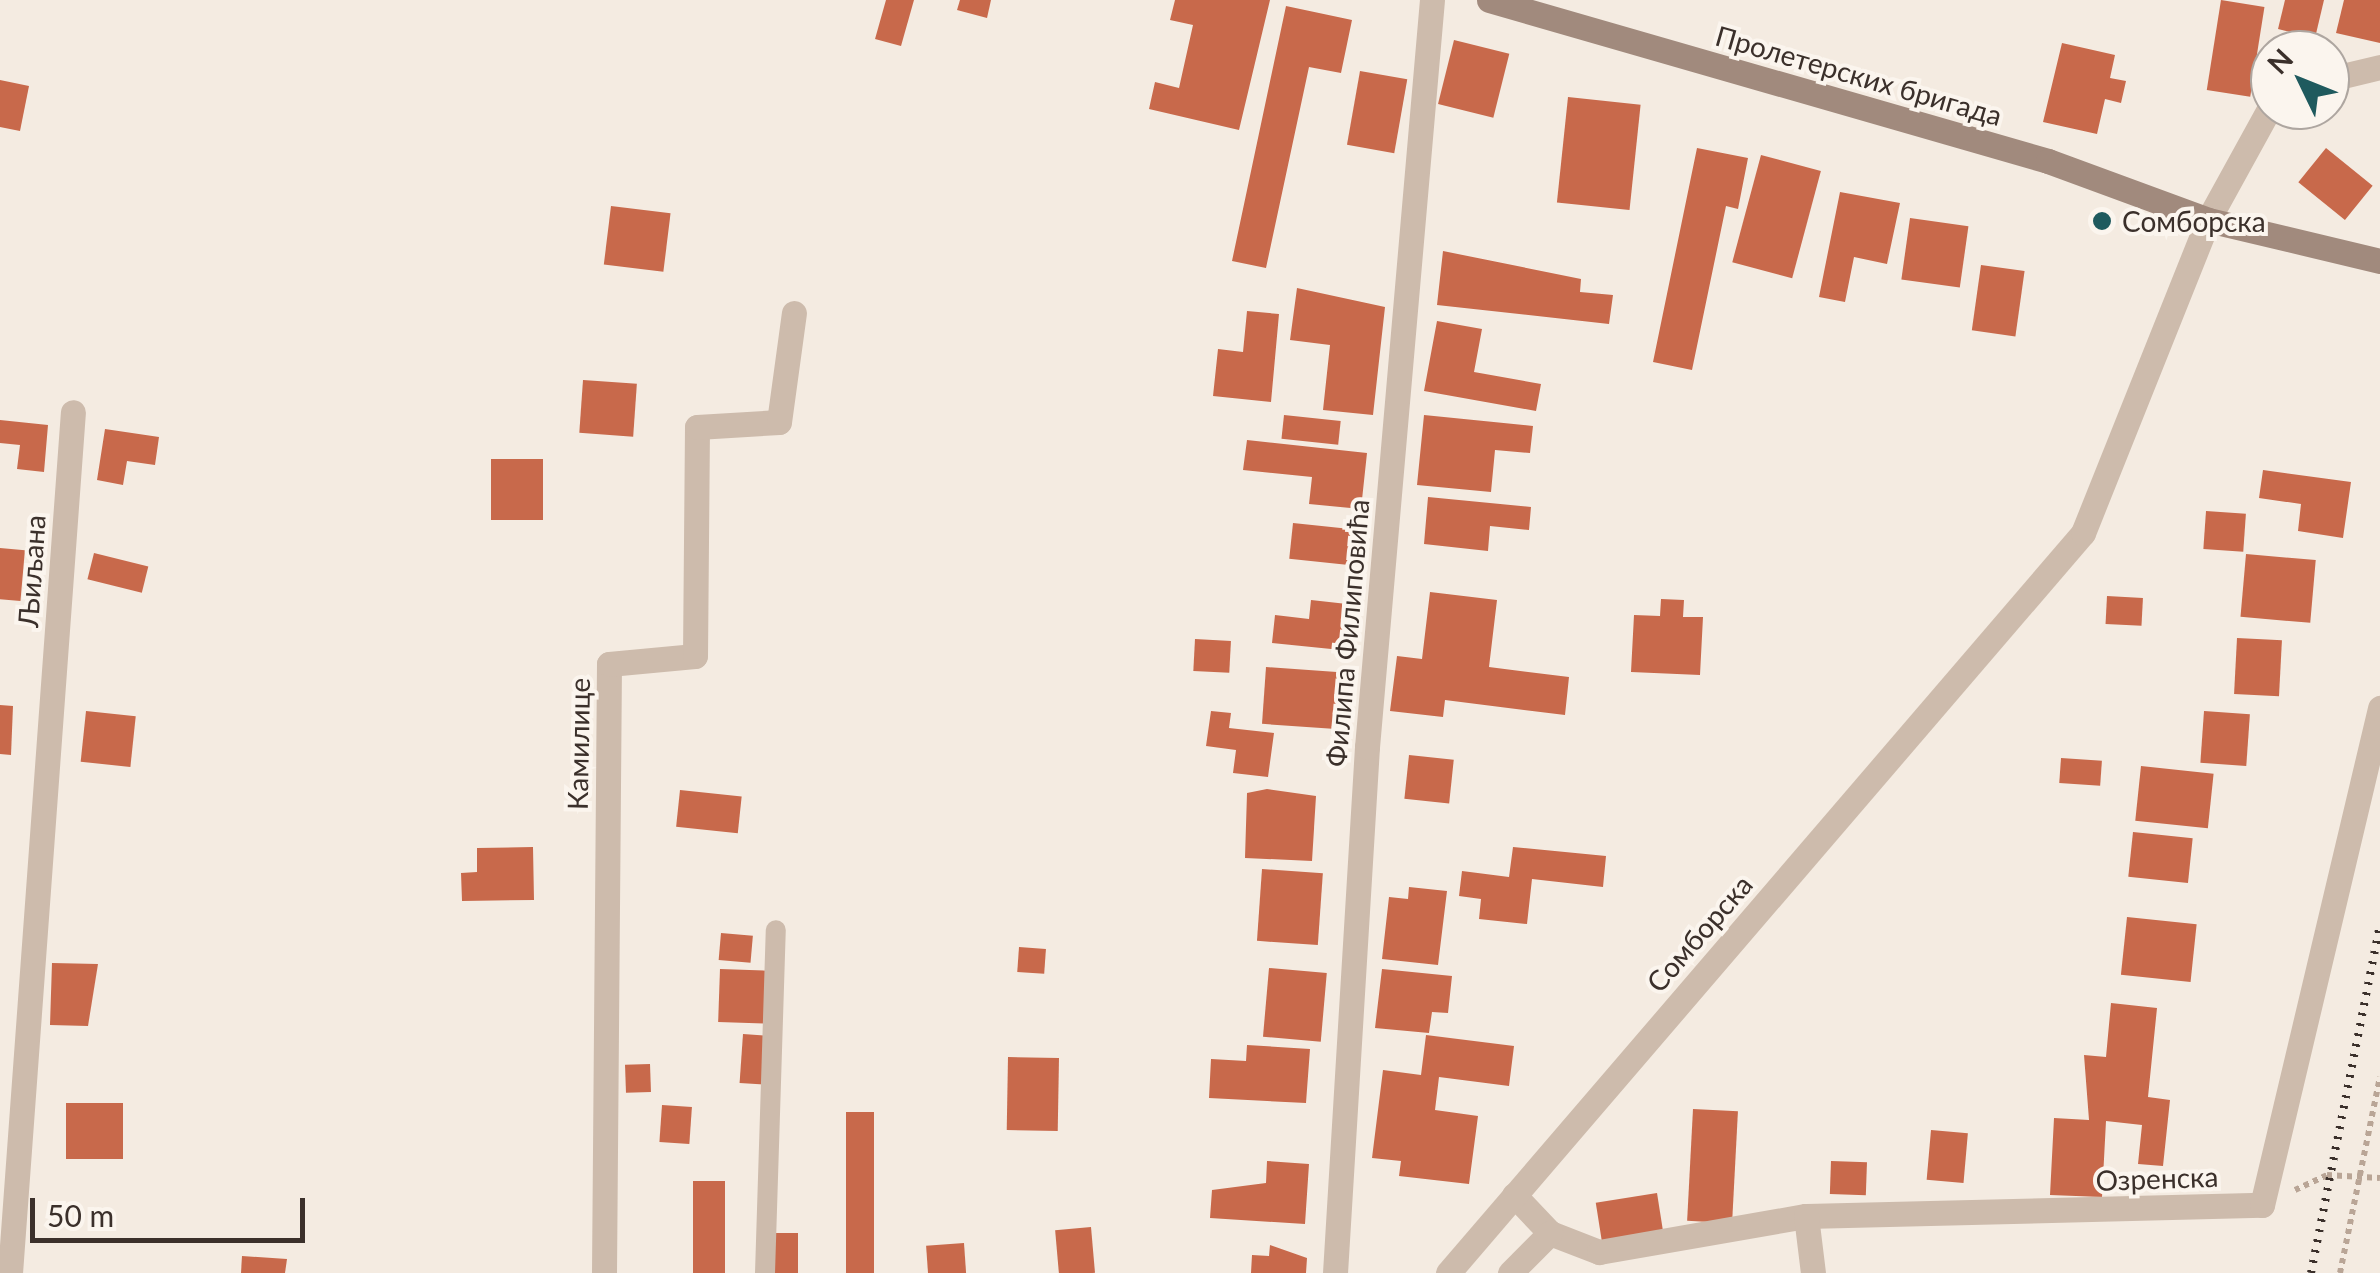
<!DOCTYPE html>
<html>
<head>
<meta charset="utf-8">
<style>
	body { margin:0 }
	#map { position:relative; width:2380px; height:1273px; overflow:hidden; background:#f4ebe1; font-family:Lato,sans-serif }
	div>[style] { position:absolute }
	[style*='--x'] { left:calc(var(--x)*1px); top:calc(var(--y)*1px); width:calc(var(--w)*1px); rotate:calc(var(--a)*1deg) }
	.building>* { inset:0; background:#c8694b; transform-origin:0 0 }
	.path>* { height:6px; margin-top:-3px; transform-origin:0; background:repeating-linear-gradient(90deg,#b9a596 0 5px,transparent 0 10px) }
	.lane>* { height:20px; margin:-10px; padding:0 10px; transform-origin:10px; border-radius:10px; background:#cdbbac }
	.street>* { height:25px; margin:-12.5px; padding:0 12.5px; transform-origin:12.5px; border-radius:12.5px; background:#cdbbac }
	.secondary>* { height:25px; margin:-12.5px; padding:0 12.5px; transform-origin:12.5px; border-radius:12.5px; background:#a18a7d }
	.rail>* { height:8px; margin-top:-4px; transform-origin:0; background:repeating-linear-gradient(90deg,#3b302b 0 2.5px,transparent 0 10.5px) }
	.dots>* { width:28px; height:28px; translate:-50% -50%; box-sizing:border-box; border:5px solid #fbf5ee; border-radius:50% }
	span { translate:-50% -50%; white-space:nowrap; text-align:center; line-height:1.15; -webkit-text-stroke:8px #fbf5ee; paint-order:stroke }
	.street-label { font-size:28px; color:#3b302b }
	.poi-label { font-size:28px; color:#3b302b }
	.left { translate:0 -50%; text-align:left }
	.north { position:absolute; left:2250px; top:30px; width:100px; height:100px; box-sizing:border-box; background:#fbf5ee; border:2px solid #aea6a0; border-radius:50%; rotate:313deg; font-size:28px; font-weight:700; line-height:40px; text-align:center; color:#3b302b }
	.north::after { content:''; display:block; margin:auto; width:35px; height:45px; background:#1f5a5e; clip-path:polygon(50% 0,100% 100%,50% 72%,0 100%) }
	.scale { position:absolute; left:30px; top:1198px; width:275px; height:45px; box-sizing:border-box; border:5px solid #3b302b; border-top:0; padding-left:12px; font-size:30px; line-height:35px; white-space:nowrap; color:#3b302b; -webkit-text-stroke:8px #fbf5ee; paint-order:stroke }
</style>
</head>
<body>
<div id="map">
	<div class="building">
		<div style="clip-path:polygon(886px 0,914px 0,901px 46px,875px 39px)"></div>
		<div style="clip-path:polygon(960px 0,991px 0,987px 18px,957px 10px)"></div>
		<div style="clip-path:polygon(1175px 0,1270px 0,1239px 130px,1149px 109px,1155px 82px,1179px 88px,1193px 25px,1170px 20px)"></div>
		<div style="left:2221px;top:0;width:44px;height:91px;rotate:9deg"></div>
		<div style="clip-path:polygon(2285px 0,2324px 0,2315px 38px,2278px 29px)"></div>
		<div style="clip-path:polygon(2344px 0,2380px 0,2380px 43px,2336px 33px)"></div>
		<div style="clip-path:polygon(1286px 6px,1352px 20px,1341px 73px,1309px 67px,1266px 268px,1232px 261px)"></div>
		<div style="left:1454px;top:40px;width:57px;height:66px;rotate:14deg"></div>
		<div style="clip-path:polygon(2062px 43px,2115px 55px,2110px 78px,2126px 81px,2121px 103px,2105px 99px,2097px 134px,2043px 122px)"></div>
		<div style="left:1360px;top:71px;width:48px;height:75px;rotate:10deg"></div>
		<div style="clip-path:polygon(0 80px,29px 86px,20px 131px,0 127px)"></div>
		<div style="left:1568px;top:97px;width:73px;height:106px;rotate:6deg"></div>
		<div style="clip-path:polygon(1697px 148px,1748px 158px,1738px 209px,1726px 206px,1692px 370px,1653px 362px)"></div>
		<div style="left:2326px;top:148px;width:60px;height:44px;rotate:39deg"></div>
		<div style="left:1761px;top:155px;width:62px;height:111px;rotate:15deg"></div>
		<div style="clip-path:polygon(1840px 192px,1900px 203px,1887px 264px,1854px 257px,1845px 302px,1819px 297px)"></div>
		<div style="left:611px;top:206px;width:60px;height:59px;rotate:7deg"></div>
		<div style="left:1910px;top:218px;width:59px;height:62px;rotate:8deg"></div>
		<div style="clip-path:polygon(1443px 251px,1581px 279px,1580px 292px,1613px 295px,1609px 324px,1437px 305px)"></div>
		<div style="left:1981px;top:265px;width:44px;height:66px;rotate:8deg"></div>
		<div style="clip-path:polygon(1297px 288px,1385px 307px,1373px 415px,1323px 410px,1330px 345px,1290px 340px)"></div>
		<div style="clip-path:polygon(1247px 311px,1279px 314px,1271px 402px,1213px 396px,1218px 349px,1243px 352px)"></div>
		<div style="clip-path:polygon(1437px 321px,1482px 329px,1474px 372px,1541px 384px,1536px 411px,1424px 391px)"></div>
		<div style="left:583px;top:380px;width:54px;height:53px;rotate:4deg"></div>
		<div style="left:1284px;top:415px;width:57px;height:24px;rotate:6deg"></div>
		<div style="clip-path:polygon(1424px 415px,1533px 426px,1530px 453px,1495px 450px,1491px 492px,1417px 485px)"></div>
		<div style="clip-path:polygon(0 420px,48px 425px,44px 472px,17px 469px,20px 445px,0 443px)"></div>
		<div style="clip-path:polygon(105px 429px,159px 437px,155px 465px,127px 461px,123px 485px,97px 480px)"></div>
		<div style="clip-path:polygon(1247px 440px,1367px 453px,1361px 509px,1309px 504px,1312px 477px,1243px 470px)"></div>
		<div style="left:491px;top:459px;width:52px;height:61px"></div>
		<div style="clip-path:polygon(2263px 470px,2351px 482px,2343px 538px,2298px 531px,2301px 504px,2259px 498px)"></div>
		<div style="clip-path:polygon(1428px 497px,1531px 507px,1529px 530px,1490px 526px,1488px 551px,1424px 544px)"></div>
		<div style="left:2206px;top:511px;width:40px;height:38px;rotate:4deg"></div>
		<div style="left:1293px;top:523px;width:67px;height:36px;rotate:6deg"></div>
		<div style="left:0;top:548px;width:25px;height:51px;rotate:5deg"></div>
		<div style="left:94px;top:553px;width:56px;height:27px;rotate:14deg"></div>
		<div style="left:2246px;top:554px;width:70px;height:63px;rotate:5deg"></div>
		<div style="clip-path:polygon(1430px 592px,1497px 600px,1489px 667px,1569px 677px,1565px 715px,1445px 700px,1443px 717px,1390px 711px,1397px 656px,1422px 659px)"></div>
		<div style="left:2107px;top:596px;width:36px;height:28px;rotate:3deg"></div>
		<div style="clip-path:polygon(1661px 599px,1684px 600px,1683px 617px,1703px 617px,1700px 675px,1631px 672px,1634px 615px,1660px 616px)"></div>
		<div style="clip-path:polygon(1311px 600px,1356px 605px,1351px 651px,1272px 643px,1275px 615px,1309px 619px)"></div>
		<div style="left:2237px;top:638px;width:45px;height:56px;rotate:3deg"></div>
		<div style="left:1195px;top:639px;width:36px;height:32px;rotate:3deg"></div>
		<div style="left:1266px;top:667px;width:85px;height:57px;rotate:4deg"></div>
		<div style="clip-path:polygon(0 705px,13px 706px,11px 755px,0 754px)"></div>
		<div style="left:86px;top:711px;width:50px;height:51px;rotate:6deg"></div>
		<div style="clip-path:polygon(1211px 711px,1231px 713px,1229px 728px,1274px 733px,1268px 777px,1233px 773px,1236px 750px,1206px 746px)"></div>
		<div style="left:2204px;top:711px;width:46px;height:52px;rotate:4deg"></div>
		<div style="left:1409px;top:755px;width:45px;height:44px;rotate:6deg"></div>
		<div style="left:2061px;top:758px;width:41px;height:25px;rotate:4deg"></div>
		<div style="left:2141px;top:766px;width:73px;height:55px;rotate:6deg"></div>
		<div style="clip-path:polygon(1267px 789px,1316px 796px,1312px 861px,1245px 858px,1247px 793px)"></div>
		<div style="left:680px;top:790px;width:62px;height:37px;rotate:6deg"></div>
		<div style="left:2133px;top:832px;width:60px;height:45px;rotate:6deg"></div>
		<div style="clip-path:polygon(533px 847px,534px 900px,462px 901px,461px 873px,477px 872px,477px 848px)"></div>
		<div style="clip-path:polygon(1513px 847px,1606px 856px,1603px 887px,1532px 879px,1527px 924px,1479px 919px,1481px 899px,1459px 896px,1462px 871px,1509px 877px)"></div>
		<div style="left:1262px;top:869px;width:61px;height:72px;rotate:4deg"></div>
		<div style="clip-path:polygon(1409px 887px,1447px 891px,1438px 965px,1382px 959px,1389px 897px,1408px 899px)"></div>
		<div style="left:2127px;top:917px;width:70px;height:58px;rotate:6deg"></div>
		<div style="left:721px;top:933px;width:32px;height:27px;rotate:5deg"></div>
		<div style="left:1019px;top:947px;width:27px;height:25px;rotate:4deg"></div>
		<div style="clip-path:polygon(52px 963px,98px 964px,88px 1026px,50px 1025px)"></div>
		<div style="left:1269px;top:968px;width:58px;height:69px;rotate:5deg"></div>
		<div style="left:720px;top:969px;width:50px;height:53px;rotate:2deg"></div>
		<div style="clip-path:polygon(1382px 969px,1452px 976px,1448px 1013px,1432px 1012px,1429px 1033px,1375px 1028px)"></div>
		<div style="clip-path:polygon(2111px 1003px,2157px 1008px,2148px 1097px,2170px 1100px,2163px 1166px,2138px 1164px,2142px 1125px,2106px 1121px,2102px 1197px,2050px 1195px,2054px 1118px,2089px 1120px,2084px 1055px,2106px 1057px)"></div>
		<div style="left:743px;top:1034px;width:26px;height:49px;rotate:4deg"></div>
		<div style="clip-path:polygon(1426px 1035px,1514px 1046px,1509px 1086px,1439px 1077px,1435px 1110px,1478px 1116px,1469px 1184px,1399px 1176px,1401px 1161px,1372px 1158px,1383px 1070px,1421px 1075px)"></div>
		<div style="clip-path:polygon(1247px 1045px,1310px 1049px,1306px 1103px,1209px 1098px,1211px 1059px,1246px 1061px)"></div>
		<div style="left:1008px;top:1057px;width:51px;height:73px;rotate:1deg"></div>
		<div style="left:650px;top:1064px;width:28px;height:25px;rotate:88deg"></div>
		<div style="left:123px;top:1103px;width:56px;height:57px;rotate:90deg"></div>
		<div style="left:662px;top:1105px;width:30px;height:37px;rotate:4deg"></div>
		<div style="left:1693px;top:1109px;width:45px;height:112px;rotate:3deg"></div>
		<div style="left:874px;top:1112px;width:161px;height:28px;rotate:90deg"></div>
		<div style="left:1931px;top:1130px;width:37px;height:50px;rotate:5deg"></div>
		<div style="clip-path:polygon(1267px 1161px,1309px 1164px,1305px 1224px,1210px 1218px,1212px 1190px,1266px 1183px)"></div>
		<div style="left:1831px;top:1161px;width:36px;height:33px;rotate:2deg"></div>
		<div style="left:693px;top:1181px;width:32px;height:92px"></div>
		<div style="left:1657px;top:1193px;width:46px;height:62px;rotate:81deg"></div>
		<div style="left:1091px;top:1227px;width:46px;height:36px;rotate:85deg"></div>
		<div style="left:771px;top:1233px;width:27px;height:40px"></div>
		<div style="left:964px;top:1243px;width:30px;height:38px;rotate:86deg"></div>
		<div style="clip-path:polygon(1270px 1245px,1307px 1258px,1306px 1273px,1251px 1273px,1252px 1255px,1269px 1256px)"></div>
		<div style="clip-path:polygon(242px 1256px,287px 1259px,285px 1273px,241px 1273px)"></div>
	</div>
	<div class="path">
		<div style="--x:2295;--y:1190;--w:35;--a:-25"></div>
		<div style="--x:2327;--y:1175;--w:53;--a:3.2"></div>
		<div style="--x:2340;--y:1273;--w:200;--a:-78.5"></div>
	</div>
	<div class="lane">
		<div style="--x:765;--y:1273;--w:343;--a:-88.2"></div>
	</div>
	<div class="street">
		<div style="--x:2330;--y:79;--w:51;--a:-13.5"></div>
		<div style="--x:1514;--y:1195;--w:52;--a:46.5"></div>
		<div style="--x:1550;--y:1233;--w:53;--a:21.2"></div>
		<div style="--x:1599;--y:1252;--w:210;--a:-9.9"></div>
		<div style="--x:1806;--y:1216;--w:456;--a:-1.4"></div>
		<div style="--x:2262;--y:1205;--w:511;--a:-76.64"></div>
		<div style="--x:1806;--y:1216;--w:57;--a:83"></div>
		<div style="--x:10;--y:1273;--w:863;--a:-85.82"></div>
		<div style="--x:604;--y:1273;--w:609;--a:-89.53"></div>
		<div style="--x:609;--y:664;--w:86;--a:-5.3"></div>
		<div style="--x:695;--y:656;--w:229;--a:-89.5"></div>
		<div style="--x:697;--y:427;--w:82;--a:-3.5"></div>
		<div style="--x:779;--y:422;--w:110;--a:-82.2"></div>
		<div style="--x:1335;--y:1273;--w:527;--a:-86.52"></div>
		<div style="--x:1367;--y:747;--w:750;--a:-85.03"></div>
		<div style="--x:1448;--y:1273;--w:975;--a:-49.37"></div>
		<div style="--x:2083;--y:533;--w:337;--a:-68.2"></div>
		<div style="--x:2208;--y:220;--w:129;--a:-61.2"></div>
		<div style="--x:1510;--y:1273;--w:57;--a:-45"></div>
	</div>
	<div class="secondary">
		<div style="--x:1489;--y:0;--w:582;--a:16.07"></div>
		<div style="--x:2048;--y:161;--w:171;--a:20.2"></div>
		<div style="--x:2208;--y:220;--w:177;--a:13.4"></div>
	</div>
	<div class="rail">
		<div style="--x:2311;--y:1273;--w:356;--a:-78.8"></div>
	</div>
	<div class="dots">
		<div style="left:2102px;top:221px;background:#1f5a5e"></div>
	</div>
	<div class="street-label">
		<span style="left:1859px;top:75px;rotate:16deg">Пролетерских бригада</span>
		<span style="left:31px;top:571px;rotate:-86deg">Љиљана</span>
		<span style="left:1347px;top:633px;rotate:-85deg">Филипа Филиповића</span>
		<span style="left:578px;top:744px;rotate:-89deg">Камилице</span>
		<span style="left:1699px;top:933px;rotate:-49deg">Сомборска</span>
		<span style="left:2157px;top:1178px;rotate:-2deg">Озренска</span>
	</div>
	<div class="poi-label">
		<span class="left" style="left:2122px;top:221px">Сомборска</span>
	</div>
	<div class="north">N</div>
	<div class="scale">50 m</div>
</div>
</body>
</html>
